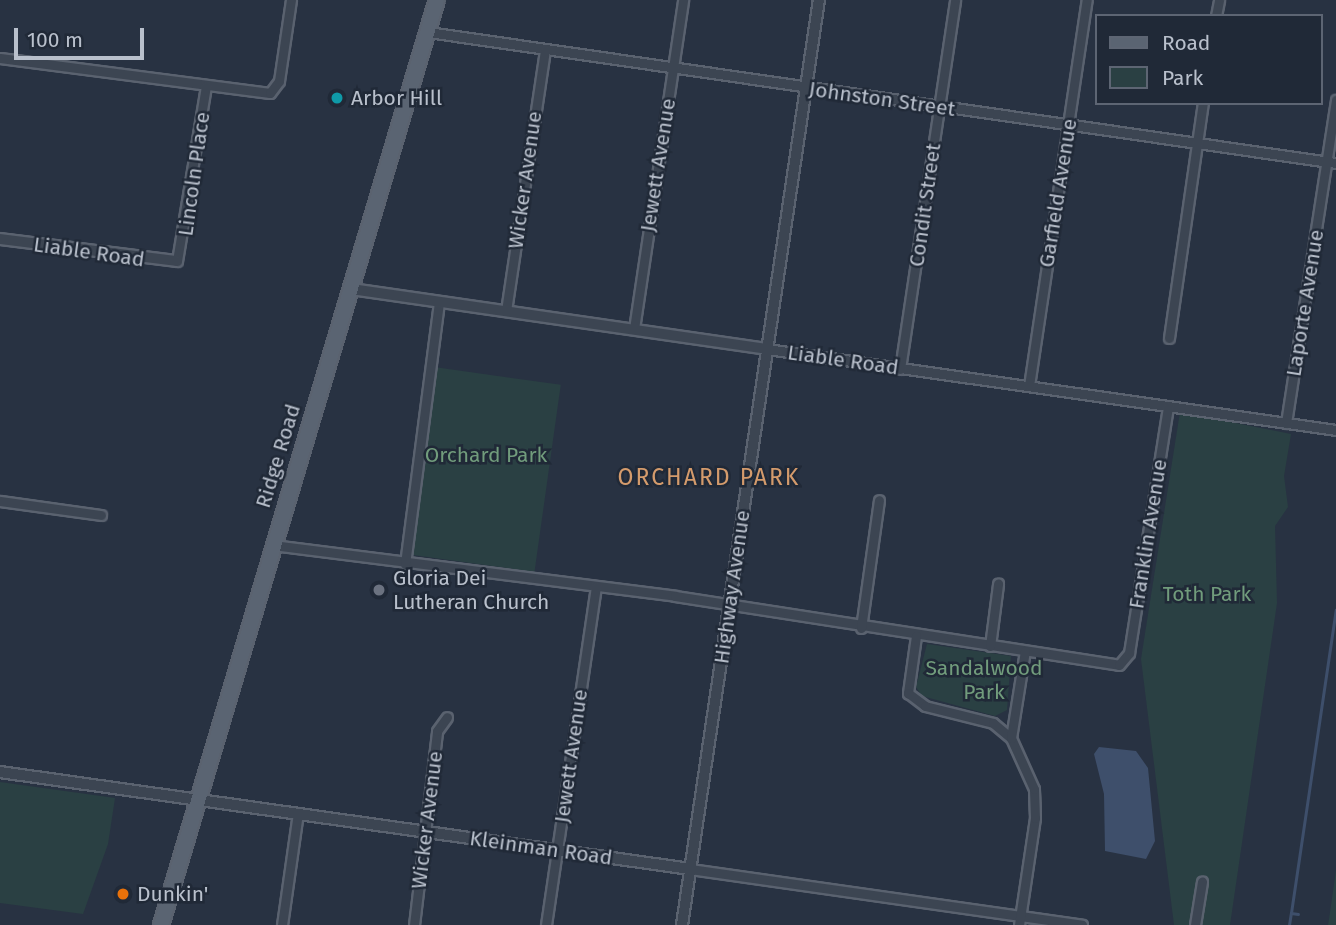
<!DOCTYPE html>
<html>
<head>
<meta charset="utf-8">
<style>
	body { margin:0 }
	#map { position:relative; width:1336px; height:925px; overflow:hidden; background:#283242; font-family:"Fira Sans",sans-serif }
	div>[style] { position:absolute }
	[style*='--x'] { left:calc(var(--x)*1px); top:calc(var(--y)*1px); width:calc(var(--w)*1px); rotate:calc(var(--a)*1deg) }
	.green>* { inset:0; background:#2a4043; transform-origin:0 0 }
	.water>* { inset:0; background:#3e4f6b }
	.stream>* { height:2.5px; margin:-1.25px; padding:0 1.25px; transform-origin:1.25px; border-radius:1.25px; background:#3e4f6b }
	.roads { filter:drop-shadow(2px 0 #5a626f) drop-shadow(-2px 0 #5a626f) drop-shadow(0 2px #5a626f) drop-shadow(0 -2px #5a626f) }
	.minor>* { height:9px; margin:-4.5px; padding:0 4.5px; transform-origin:4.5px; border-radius:4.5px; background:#3c4552 }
	.tertiary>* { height:10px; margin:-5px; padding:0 5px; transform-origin:5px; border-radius:5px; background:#3c4552 }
	.primary>* { height:14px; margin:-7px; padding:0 7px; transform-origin:7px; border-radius:7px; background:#5a6472 }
	.dots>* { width:19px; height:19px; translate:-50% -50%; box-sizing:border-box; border:4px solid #202937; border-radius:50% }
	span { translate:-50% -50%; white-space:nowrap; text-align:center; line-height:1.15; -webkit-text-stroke:5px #202937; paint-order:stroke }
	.poi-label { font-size:21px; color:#b9c0cc }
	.left { translate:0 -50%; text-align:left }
	.street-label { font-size:21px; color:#b9c0cc }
	.park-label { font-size:21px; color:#719c7c }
	.neighbourhood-label { font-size:23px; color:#d49b6c; letter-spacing:2px }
	.legend { position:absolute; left:1095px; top:14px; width:228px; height:91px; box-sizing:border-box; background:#202937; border:2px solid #5d6573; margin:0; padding:9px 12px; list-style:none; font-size:21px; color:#b9c0cc }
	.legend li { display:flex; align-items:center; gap:14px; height:35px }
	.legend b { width:35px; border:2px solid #5d6573 }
	.scale { position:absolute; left:14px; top:28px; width:130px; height:32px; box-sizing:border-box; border:4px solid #b9c0cc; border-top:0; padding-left:9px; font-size:21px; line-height:24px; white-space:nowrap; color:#b9c0cc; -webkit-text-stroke:5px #202937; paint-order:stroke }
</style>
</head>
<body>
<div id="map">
	<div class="green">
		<div style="left:434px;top:367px;width:128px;height:189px;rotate:8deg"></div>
		<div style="clip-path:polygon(1180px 412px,1291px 434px,1284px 476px,1288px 507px,1275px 526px,1277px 603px,1230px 925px,1174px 925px,1141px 659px)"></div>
		<div style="clip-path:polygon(927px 644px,1011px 656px,1007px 710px,995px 716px,922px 696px,916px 687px)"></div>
		<div style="clip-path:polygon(0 782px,115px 798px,108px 844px,83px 914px,0 903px)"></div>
		<div style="clip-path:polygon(1336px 870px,1336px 925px,1328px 925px,1329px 919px)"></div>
	</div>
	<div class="water">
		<div style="clip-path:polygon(1099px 747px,1136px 751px,1148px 768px,1155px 841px,1146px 859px,1105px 851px,1104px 794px,1094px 754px)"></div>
	</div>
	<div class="stream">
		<div style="--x:1291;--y:913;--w:306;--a:-81.6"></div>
		<div style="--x:1289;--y:925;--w:12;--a:-81"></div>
		<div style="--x:1291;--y:913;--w:7;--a:8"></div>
	</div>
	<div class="roads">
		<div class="minor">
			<div style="--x:1216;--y:16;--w:16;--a:-79"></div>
			<div style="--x:428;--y:32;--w:917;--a:8.21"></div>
			<div style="--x:0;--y:58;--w:272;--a:7.4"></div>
			<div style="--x:270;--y:93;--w:15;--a:-53"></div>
			<div style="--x:279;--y:81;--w:82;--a:-81.6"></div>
			<div style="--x:177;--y:261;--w:177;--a:-80.6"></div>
			<div style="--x:506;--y:311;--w:264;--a:-81.5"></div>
			<div style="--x:634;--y:329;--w:333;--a:-81.5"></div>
			<div style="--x:1169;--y:338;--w:237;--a:-81.8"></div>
			<div style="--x:767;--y:349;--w:575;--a:8.1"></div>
			<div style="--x:900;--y:369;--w:373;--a:-81.5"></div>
			<div style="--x:1029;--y:386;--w:390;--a:-81.5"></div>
			<div style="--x:1286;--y:423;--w:327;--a:-81.2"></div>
			<div style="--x:0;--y:501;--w:102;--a:7.9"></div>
			<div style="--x:273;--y:545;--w:405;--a:7.2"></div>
			<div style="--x:675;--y:596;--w:449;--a:8.8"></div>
			<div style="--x:1119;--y:665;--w:16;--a:-50"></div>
			<div style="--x:1129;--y:653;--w:250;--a:-81"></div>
			<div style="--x:405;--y:564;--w:264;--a:-82.6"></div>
			<div style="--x:861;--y:628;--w:129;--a:-82"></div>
			<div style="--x:916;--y:636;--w:58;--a:98"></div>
			<div style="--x:908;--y:693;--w:21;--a:37"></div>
			<div style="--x:925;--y:706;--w:70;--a:14"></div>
			<div style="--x:993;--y:723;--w:23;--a:40"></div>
			<div style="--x:990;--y:646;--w:63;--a:-82.6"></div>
			<div style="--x:690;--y:869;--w:396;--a:8.1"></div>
			<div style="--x:282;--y:925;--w:113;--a:-81.9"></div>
			<div style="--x:414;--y:925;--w:195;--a:-83.2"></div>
			<div style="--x:437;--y:731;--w:17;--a:-54"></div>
			<div style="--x:546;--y:925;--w:342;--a:-81.6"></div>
			<div style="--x:1019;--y:925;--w:108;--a:-81.5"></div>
			<div style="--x:1035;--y:818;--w:29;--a:-92"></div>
			<div style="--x:1034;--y:789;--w:56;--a:-114.3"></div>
			<div style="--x:1011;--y:738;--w:88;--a:-80.9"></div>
			<div style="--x:1195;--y:925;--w:44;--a:-80.8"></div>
		</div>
		<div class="tertiary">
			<div style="--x:0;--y:239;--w:178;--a:7.1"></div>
			<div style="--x:351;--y:289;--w:420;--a:8.2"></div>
			<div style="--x:0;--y:772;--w:697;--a:8"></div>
			<div style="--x:682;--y:925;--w:935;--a:-81.58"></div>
		</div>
		<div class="primary">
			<div style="--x:161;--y:925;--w:965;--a:-73.39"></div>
		</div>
	</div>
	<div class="dots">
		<div style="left:337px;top:98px;background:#0f9aa8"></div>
		<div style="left:379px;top:590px;background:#6b7280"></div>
		<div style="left:123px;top:894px;background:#e8710a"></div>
	</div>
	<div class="poi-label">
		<span class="left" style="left:351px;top:98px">Arbor Hill</span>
		<span class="left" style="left:393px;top:590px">Gloria Dei<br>Lutheran Church</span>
		<span class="left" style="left:137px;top:894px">Dunkin'</span>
	</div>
	<div class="street-label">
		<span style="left:882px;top:99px;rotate:8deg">Johnston Street</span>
		<span style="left:658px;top:165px;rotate:-81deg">Jewett Avenue</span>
		<span style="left:194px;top:174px;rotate:-82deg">Lincoln Place</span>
		<span style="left:525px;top:180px;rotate:-82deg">Wicker Avenue</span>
		<span style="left:1058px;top:193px;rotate:-81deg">Garfield Avenue</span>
		<span style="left:925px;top:205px;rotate:-82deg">Condit Street</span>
		<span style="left:89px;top:252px;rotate:8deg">Liable Road</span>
		<span style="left:1305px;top:303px;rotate:-81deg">Laporte Avenue</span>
		<span style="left:843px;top:360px;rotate:8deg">Liable Road</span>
		<span style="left:278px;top:456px;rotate:-73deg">Ridge Road</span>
		<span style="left:1148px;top:534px;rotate:-81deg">Franklin Avenue</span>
		<span style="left:732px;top:587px;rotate:-82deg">Highway Avenue</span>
		<span style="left:571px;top:756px;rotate:-82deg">Jewett Avenue</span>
		<span style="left:427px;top:820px;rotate:-83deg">Wicker Avenue</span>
		<span style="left:541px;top:848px;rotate:8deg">Kleinman Road</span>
	</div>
	<div class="park-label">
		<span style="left:486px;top:455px">Orchard Park</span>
		<span style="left:1207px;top:594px">Toth Park</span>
		<span style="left:984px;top:680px">Sandalwood<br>Park</span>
	</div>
	<div class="neighbourhood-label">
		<span style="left:709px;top:477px">ORCHARD PARK</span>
	</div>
	<ul class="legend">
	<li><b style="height:9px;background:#5a6472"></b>Road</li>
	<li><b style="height:19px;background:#2a4043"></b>Park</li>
	</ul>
	<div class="scale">100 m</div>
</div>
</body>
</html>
